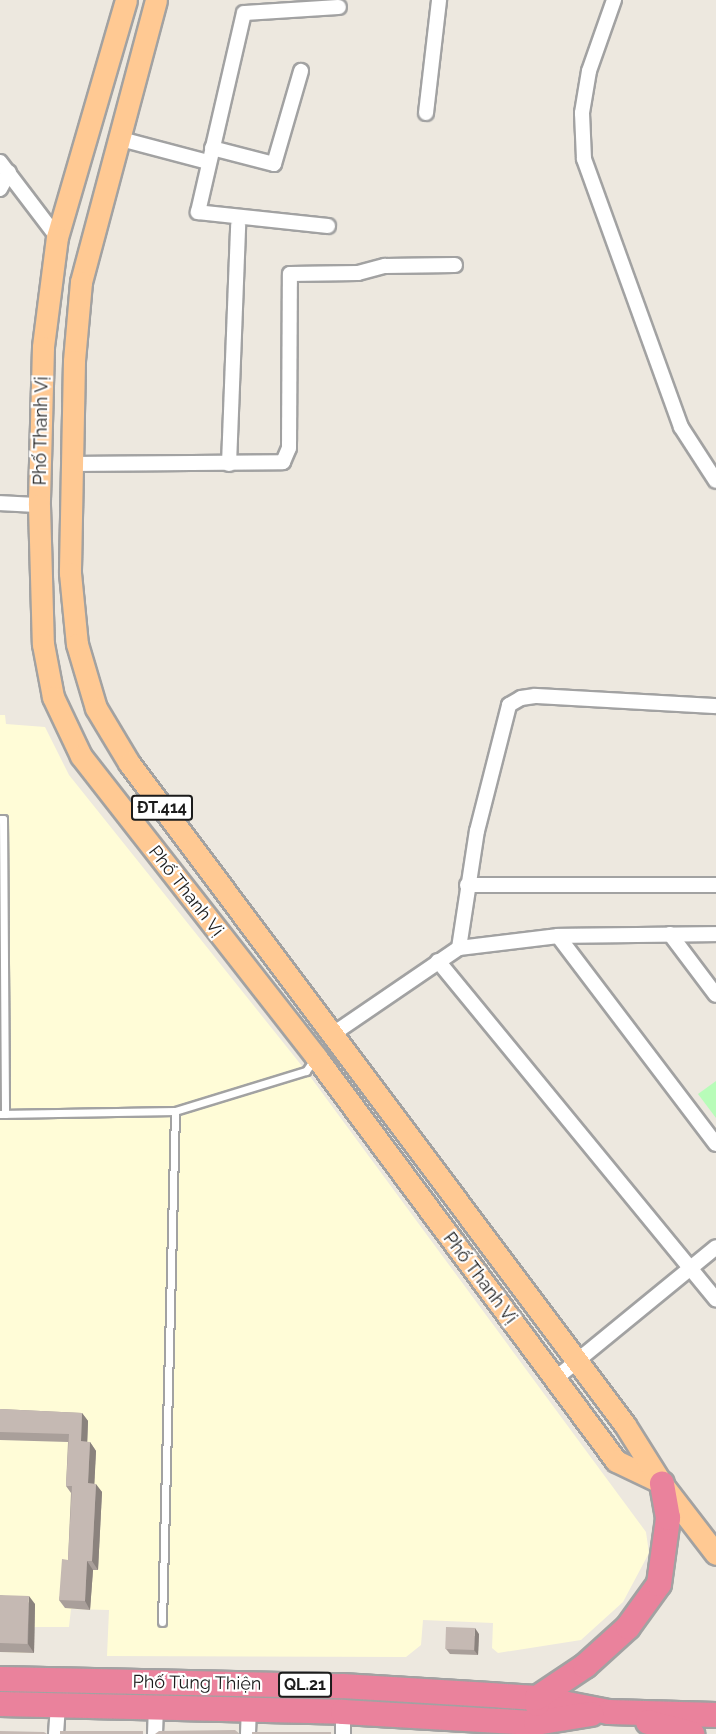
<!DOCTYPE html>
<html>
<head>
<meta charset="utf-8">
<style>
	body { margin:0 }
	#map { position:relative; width:716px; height:1734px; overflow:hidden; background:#ede8df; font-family:Raleway,sans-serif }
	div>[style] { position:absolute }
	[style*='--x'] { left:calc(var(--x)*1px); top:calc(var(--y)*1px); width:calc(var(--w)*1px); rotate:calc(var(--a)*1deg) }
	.education>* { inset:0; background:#fffcd7 }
	.park>* { inset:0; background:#b8fcb9 }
	.roads { filter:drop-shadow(2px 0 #a2a2a2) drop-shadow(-2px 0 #a2a2a2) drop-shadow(0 2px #a2a2a2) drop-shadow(0 -2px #a2a2a2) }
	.lane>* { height:7px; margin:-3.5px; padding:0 3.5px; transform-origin:3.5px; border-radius:3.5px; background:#fff }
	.street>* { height:14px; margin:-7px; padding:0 7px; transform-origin:7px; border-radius:7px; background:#fff }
	.primary>* { height:21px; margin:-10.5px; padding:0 10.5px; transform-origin:10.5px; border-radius:10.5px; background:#ffc993 }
	.highway>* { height:24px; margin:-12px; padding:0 12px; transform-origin:12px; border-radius:12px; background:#ea829c }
	.wall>* { inset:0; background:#a99f9a }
	.shaded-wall>* { inset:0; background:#8a827d }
	.building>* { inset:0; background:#c5b9b3; transform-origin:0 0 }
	span { translate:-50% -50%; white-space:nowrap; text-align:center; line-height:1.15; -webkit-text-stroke:4.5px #fff; paint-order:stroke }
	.shield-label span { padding:2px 4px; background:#fff; border:2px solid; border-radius:4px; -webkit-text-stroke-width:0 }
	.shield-label { font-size:16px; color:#1b1b1b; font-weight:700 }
	.street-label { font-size:18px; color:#1b1b1b }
</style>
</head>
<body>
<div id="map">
	<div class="education">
		<div style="clip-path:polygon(0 715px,5px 715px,6px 724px,45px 727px,69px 775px,306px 1071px,646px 1532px,649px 1553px,623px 1602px,581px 1640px,498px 1653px,492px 1648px,493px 1623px,423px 1620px,421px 1645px,406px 1657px,107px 1656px,109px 1610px,71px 1609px,69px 1627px,34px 1627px,34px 1653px,0 1652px)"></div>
	</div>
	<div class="park">
		<div style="clip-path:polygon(716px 1081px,716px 1118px,698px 1094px)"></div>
	</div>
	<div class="roads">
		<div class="lane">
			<div style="--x:0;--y:819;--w:3;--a:0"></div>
			<div style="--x:3;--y:819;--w:295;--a:89.6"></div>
			<div style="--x:0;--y:1114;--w:175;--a:-1"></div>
			<div style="--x:175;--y:1111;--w:137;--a:-17"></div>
			<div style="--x:306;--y:1071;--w:14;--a:-56"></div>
			<div style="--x:162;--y:1622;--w:511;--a:-88.54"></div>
		</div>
		<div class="street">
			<div style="--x:614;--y:0;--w:75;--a:109.4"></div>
			<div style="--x:589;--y:71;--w:43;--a:99.5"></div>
			<div style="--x:582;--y:113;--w:46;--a:87.5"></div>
			<div style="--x:584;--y:159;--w:285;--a:70.1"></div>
			<div style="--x:681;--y:427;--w:64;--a:57.1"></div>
			<div style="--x:426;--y:113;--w:114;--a:-83.4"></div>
			<div style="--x:117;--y:138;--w:94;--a:14.8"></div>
			<div style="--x:212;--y:148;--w:64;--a:14.5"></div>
			<div style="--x:274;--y:164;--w:97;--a:-73.8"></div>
			<div style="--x:0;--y:162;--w:94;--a:52.8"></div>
			<div style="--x:0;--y:189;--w:19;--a:-62"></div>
			<div style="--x:328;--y:226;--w:131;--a:-173.9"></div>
			<div style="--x:198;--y:212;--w:204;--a:-77"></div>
			<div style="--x:244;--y:13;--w:95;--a:-3.6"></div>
			<div style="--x:70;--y:464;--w:213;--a:-0.5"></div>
			<div style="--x:283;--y:462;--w:15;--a:-67"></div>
			<div style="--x:289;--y:448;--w:174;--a:-89.7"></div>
			<div style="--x:290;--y:274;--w:68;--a:-0.8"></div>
			<div style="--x:358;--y:273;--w:28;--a:-15"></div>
			<div style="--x:385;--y:266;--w:70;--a:-0.8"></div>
			<div style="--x:229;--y:464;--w:239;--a:-87.8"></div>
			<div style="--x:0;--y:503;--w:39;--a:3"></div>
			<div style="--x:467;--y:885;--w:249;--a:0"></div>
			<div style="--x:670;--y:934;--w:76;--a:53"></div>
			<div style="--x:558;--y:936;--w:261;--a:52.8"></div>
			<div style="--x:459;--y:948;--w:118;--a:-81.3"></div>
			<div style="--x:477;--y:831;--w:130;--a:-75.7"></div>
			<div style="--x:509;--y:705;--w:14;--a:-30"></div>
			<div style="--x:521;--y:698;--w:14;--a:-8"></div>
			<div style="--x:535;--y:696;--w:181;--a:3.2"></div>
			<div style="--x:438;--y:961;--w:438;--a:50.6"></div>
			<div style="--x:330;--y:1036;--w:156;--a:-34.3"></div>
			<div style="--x:459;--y:948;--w:100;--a:-6.9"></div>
			<div style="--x:558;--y:936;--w:158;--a:-0.7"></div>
			<div style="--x:555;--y:1379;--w:208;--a:-39.3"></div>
			<div style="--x:56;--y:1734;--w:29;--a:-86"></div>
			<div style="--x:155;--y:1734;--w:25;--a:-88"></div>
			<div style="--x:248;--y:1734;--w:23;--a:-88"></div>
			<div style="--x:343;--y:1734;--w:22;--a:-90"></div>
		</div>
		<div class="primary">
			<div style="--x:126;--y:0;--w:247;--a:106.2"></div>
			<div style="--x:57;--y:237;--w:111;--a:97.3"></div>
			<div style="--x:43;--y:347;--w:158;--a:91.5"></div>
			<div style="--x:39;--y:505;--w:139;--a:88.4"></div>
			<div style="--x:43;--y:644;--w:54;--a:79.3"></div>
			<div style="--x:53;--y:697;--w:65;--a:64.6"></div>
			<div style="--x:81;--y:756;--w:382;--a:52"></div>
			<div style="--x:316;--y:1057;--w:503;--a:53.4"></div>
			<div style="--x:616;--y:1461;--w:51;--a:25.6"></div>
			<div style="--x:156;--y:0;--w:292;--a:104.9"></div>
			<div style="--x:81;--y:282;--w:79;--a:95.1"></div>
			<div style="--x:74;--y:361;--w:212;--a:91.1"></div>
			<div style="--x:70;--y:573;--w:71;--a:84.4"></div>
			<div style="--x:77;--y:644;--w:67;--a:73.5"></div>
			<div style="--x:96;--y:708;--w:64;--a:59"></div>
			<div style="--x:129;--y:763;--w:827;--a:53.16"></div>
			<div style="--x:625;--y:1425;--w:70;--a:57.9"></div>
			<div style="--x:662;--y:1484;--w:88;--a:52.4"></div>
		</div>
		<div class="highway">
			<div style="--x:0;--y:1679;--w:342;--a:1.2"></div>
			<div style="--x:342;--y:1686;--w:195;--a:3.5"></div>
			<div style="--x:537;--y:1698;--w:73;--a:11"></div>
			<div style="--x:609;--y:1712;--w:107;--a:1.6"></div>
			<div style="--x:0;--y:1704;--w:343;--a:1.3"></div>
			<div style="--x:343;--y:1712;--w:193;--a:3.3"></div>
			<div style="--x:536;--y:1723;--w:56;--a:-9.3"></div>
			<div style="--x:537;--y:1704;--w:6;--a:-90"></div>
			<div style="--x:537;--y:1698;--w:58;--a:-33.7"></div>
			<div style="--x:585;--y:1666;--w:58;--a:-42.2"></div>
			<div style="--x:628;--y:1627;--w:53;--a:-54.2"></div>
			<div style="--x:659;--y:1584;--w:67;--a:-82.2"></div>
			<div style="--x:668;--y:1518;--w:35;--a:-100"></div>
			<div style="--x:648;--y:1722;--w:46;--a:15.3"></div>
		</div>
	</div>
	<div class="wall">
		<div style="clip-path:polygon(0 1409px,82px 1413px,88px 1421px,87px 1442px,90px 1442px,96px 1451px,94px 1484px,102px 1492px,98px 1570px,93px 1570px,90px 1610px,65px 1608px,59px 1600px,68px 1560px,71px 1493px,66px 1486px,68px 1442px,0 1440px)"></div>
		<div style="clip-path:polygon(0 1595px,35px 1604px,34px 1653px,0 1652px)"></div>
		<div style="clip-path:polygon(479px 1634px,478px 1655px,450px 1654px,446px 1649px)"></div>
	</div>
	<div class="shaded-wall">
		<div style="clip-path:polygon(82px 1413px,88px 1421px,87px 1450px,81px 1441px)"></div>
		<div style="clip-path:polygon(90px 1442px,96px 1451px,94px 1492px,88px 1483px)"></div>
		<div style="clip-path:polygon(96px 1484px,102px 1492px,98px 1570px,92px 1561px)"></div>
		<div style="clip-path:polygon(87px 1561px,93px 1570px,90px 1610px,85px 1601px)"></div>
		<div style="clip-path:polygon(29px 1596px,35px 1604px,34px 1653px,28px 1644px)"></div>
		<div style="clip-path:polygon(475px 1628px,479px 1634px,478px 1655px,474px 1650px)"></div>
	</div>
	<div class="building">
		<div style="clip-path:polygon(0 1409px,82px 1413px,81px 1441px,90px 1442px,88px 1483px,96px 1484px,92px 1561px,87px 1561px,85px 1601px,59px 1600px,62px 1559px,68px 1560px,72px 1486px,66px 1486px,69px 1434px,0 1432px)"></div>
		<div style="left:0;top:1595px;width:29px;height:48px;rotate:2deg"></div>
		<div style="left:446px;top:1627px;width:29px;height:22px;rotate:2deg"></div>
		<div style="clip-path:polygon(235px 1730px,240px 1734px,155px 1734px,159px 1731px)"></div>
		<div style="clip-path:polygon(0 1731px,44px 1732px,47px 1734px,0 1734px)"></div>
		<div style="left:60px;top:1731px;width:83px;height:5px"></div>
		<div style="left:252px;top:1732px;width:79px;height:4px"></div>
	</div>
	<div class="shield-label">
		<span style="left:162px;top:808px">ĐT.414</span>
		<span style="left:305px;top:1685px">QL.21</span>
	</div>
	<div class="street-label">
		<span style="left:41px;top:431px;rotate:-89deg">Phố Thanh Vị</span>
		<span style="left:186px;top:891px;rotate:52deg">Phố Thanh Vị</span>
		<span style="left:480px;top:1278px;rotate:53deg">Phố Thanh Vị</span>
		<span style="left:197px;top:1683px;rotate:1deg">Phố Tùng Thiện</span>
	</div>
</div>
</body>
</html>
